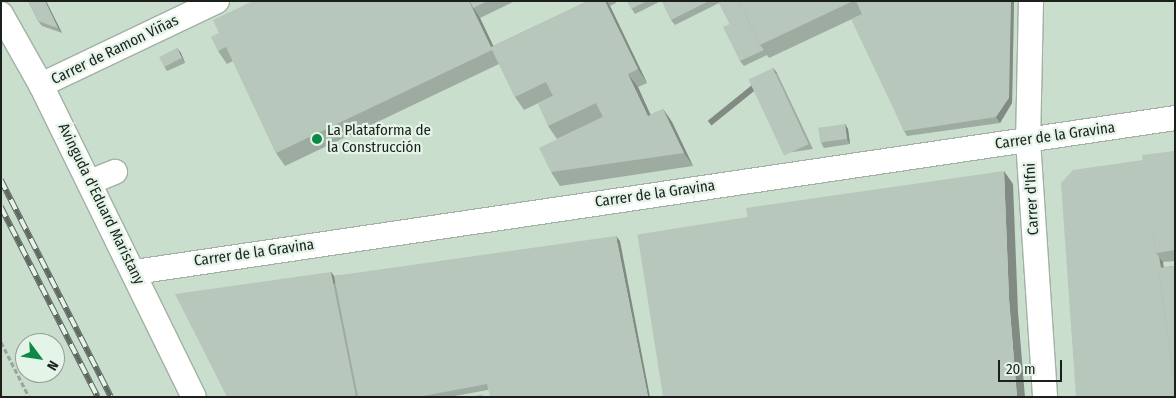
<!DOCTYPE html>
<html>
<head>
<meta charset="utf-8">
<style>
	body { margin:0 }
	#map { position:relative; width:1176px; height:398px; overflow:hidden; background:#d8e7db; font-family:"Fira Sans Condensed",sans-serif }
	div>[style] { position:absolute }
	[style*='--x'] { left:calc(var(--x)*1px); top:calc(var(--y)*1px); width:calc(var(--w)*1px); rotate:calc(var(--a)*1deg) }
	.built>* { inset:0; background:#c9decd }
	.path>* { height:3px; margin-top:-1.5px; transform-origin:0; background:repeating-linear-gradient(90deg,#99a49b 0 5px,transparent 0 7.5px) }
	.roads { filter:drop-shadow(1px 0 #a2b0a5) drop-shadow(-1px 0 #a2b0a5) drop-shadow(0 1px #a2b0a5) drop-shadow(0 -1px #a2b0a5) }
	.minor>* { height:24px; margin:-12px; padding:0 12px; transform-origin:12px; border-radius:12px; background:#fff }
	.rail>* { height:5.5px; margin-top:-2.75px; transform-origin:0; background:repeating-linear-gradient(90deg,#e5f4e8 0 11px,#606862 0 22px); box-sizing:border-box; border-block:1px solid #606862 }
	.wall>* { inset:0; background:#9eaba1 }
	.shaded-wall>* { inset:0; background:#818b83; transform-origin:0 0 }
	.building>* { inset:0; background:#b8c7bb; transform-origin:0 0 }
	.dots>* { width:14px; height:14px; translate:-50% -50%; box-sizing:border-box; border:2px solid #e5f4e8; border-radius:50% }
	span { translate:-50% -50%; white-space:nowrap; text-align:center; line-height:1.15; -webkit-text-stroke:4.5px #e5f4e8; paint-order:stroke }
	.street-label { font-size:15px; color:#1b201c }
	.poi-label { font-size:15px; color:#1b201c }
	.left { translate:0 -50%; text-align:left }
	.frame { position:absolute; inset:0; border:2px solid #1b201c; pointer-events:none }
	.north { position:absolute; left:15px; top:333px; width:50px; height:50px; box-sizing:border-box; background:#e5f4e8; border:1px solid #949f96; border-radius:50%; rotate:121deg; font-size:14px; font-weight:700; line-height:20px; text-align:center; color:#1b201c }
	.north::after { content:''; display:block; margin:auto; width:18px; height:22px; background:#0c8a45; clip-path:polygon(50% 0,100% 100%,50% 72%,0 100%) }
	.scale { position:absolute; left:998px; top:360px; width:64px; height:22px; box-sizing:border-box; border:2px solid #1b201c; border-top:0; padding-left:6px; font-size:15px; line-height:18px; white-space:nowrap; color:#1b201c; -webkit-text-stroke:4px #e5f4e8; paint-order:stroke }
</style>
</head>
<body>
<div id="map">
	<div class="built">
		<div style="clip-path:polygon(evenodd,1px 1px,1175px 1px,1175px 397px,1px 397px,1px 1px,25px 343px,55px 343px,55px 373px,25px 373px,25px 343px)"></div>
	</div>
	<div class="path">
		<div style="--x:1;--y:342;--w:62;--a:63"></div>
	</div>
	<div class="roads">
		<div class="minor">
			<div style="--x:1031;--y:1;--w:139;--a:91.2"></div>
			<div style="--x:1028;--y:140;--w:258;--a:86.2"></div>
			<div style="--x:1;--y:14;--w:81;--a:60.6"></div>
			<div style="--x:41;--y:85;--w:347;--a:63.9"></div>
			<div style="--x:41;--y:85;--w:195;--a:-25.5"></div>
			<div style="--x:90;--y:182;--w:27;--a:-22"></div>
			<div style="--x:135;--y:272;--w:1051;--a:-8.42"></div>
		</div>
	</div>
	<div class="rail">
		<div style="--x:1;--y:180;--w:243;--a:63.1"></div>
		<div style="--x:1;--y:207;--w:213;--a:63"></div>
	</div>
	<div class="wall">
		<div style="clip-path:polygon(28px 1px,46px 1px,62px 33px,42px 26px,38px 21px)"></div>
		<div style="clip-path:polygon(253px 1px,515px 1px,480px 18px,493px 46px,588px 1px,615px 1px,616px 3px,610px 6px,647px 83px,638px 87px,650px 115px,663px 109px,672px 122px,693px 166px,560px 186px,551px 172px,603px 117px,557px 139px,548px 126px,553px 96px,524px 110px,515px 97px,499px 64px,285px 166px,276px 153px,233px 61px,227px 64px,218px 51px)"></div>
		<div style="clip-path:polygon(627px 1px,661px 1px,635px 14px)"></div>
		<div style="clip-path:polygon(662px 1px,1014px 1px,1012px 103px,1000px 123px,907px 136px,904px 131px,854px 18px,769px 58px,767px 55px,744px 66px,740px 61px,730px 24px,719px 3px,675px 25px,671px 20px)"></div>
		<div style="clip-path:polygon(177px 48px,181px 53px,185px 63px,167px 71px,164px 66px)"></div>
		<div style="clip-path:polygon(773px 68px,777px 73px,813px 149px,786px 153px,782px 148px)"></div>
		<div style="clip-path:polygon(845px 124px,848px 129px,850px 144px,824px 148px,821px 143px)"></div>
		<div style="clip-path:polygon(1175px 151px,1175px 261px,1163px 262px,1163px 267px,1175px 266px,1175px 397px,1143px 160px)"></div>
		<div style="clip-path:polygon(620px 241px,488px 390px,449px 397px,227px 397px,331px 272px,334px 276px)"></div>
	</div>
	<div class="shaded-wall">
		<div style="clip-path:polygon(45px 1px,46px 1px,62px 33px,58px 28px)"></div>
		<div style="clip-path:polygon(469px 1px,480px 18px,500px 60px,491px 47px)"></div>
		<div style="clip-path:polygon(605px 1px,607px 1px,611px 8px,647px 83px,638px 69px)"></div>
		<div style="clip-path:polygon(1011px 1px,1014px 1px,1012px 103px,1000px 123px,996px 117px)"></div>
		<div style="clip-path:polygon(177px 48px,181px 53px,185px 63px,182px 58px)"></div>
		<div style="left:773px;top:68px;width:6px;height:84px;rotate:51deg"></div>
		<div style="clip-path:polygon(628px 74px,638px 87px,657px 129px,648px 116px)"></div>
		<div style="clip-path:polygon(663px 109px,672px 122px,693px 166px,684px 153px)"></div>
		<div style="clip-path:polygon(845px 124px,848px 129px,850px 144px,847px 139px)"></div>
		<div style="clip-path:polygon(1004px 171px,1013px 184px,1018px 312px,1025px 397px,1017px 397px,1009px 299px)"></div>
		<div style="clip-path:polygon(616px 236px,620px 241px,650px 397px,648px 397px)"></div>
		<div style="clip-path:polygon(1159px 257px,1163px 262px,1175px 347px)"></div>
		<div style="left:331px;top:272px;width:11px;height:127px;rotate:52deg"></div>
	</div>
	<div class="building">
		<div style="clip-path:polygon(28px 1px,45px 1px,58px 28px,38px 21px)"></div>
		<div style="clip-path:polygon(253px 1px,469px 1px,491px 47px,588px 1px,605px 1px,638px 69px,628px 74px,648px 116px,663px 109px,684px 153px,551px 172px,539px 148px,603px 117px,596px 103px,548px 126px,538px 104px,553px 96px,546px 82px,515px 97px,492px 50px,276px 153px,226px 47px,218px 51px,211px 37px,219px 33px,213px 20px)"></div>
		<div style="clip-path:polygon(470px 1px,488px 1px,473px 8px)"></div>
		<div style="clip-path:polygon(627px 1px,647px 1px,631px 9px)"></div>
		<div style="clip-path:polygon(662px 1px,709px 1px,671px 20px)"></div>
		<div style="clip-path:polygon(718px 1px,739px 1px,760px 45px,764px 50px,740px 61px,723px 27px,730px 24px)"></div>
		<div style="clip-path:polygon(739px 1px,853px 1px,760px 45px)"></div>
		<div style="clip-path:polygon(856px 1px,1011px 1px,1009px 98px,996px 117px,904px 131px,851px 19px,862px 14px)"></div>
		<div style="left:177px;top:48px;width:11px;height:20px;rotate:63deg"></div>
		<div style="left:773px;top:68px;width:84px;height:27px;rotate:65deg"></div>
		<div style="left:845px;top:124px;width:15px;height:27px;rotate:82deg"></div>
		<div style="clip-path:polygon(1175px 151px,1175px 250px,1156px 253px,1142px 155px)"></div>
		<div style="clip-path:polygon(1143px 160px,1156px 253px,1159px 257px,1161px 268px,1158px 268px,1173px 372px,1175px 375px,1175px 397px,1076px 397px,1061px 183px,1073px 170px)"></div>
		<div style="clip-path:polygon(1004px 171px,1009px 299px,1017px 397px,775px 397px,746px 208px)"></div>
		<div style="left:748px;top:217px;width:182px;height:112px;rotate:81deg"></div>
		<div style="clip-path:polygon(616px 236px,648px 397px,490px 397px,487px 384px,418px 397px,358px 397px,334px 276px)"></div>
		<div style="clip-path:polygon(1175px 266px,1175px 372px,1173px 372px,1158px 268px)"></div>
		<div style="clip-path:polygon(331px 272px,356px 397px,227px 397px,175px 294px)"></div>
		<div style="clip-path:polygon(483px 394px,483px 397px,470px 397px)"></div>
	</div>
	<div class="dots">
		<div style="left:317px;top:139px;background:#0c8a45"></div>
	</div>
	<div class="street-label">
		<span style="left:115px;top:50px;rotate:-26deg">Carrer de Ramon Viñas</span>
		<span style="left:1055px;top:136px;rotate:-8deg">Carrer de la Gravina</span>
		<span style="left:655px;top:194px;rotate:-8deg">Carrer de la Gravina</span>
		<span style="left:1032px;top:199px;rotate:-93deg">Carrer d'Ifni</span>
		<span style="left:101px;top:204px;rotate:64deg">Avinguda d'Eduard Maristany</span>
		<span style="left:254px;top:253px;rotate:-8deg">Carrer de la Gravina</span>
	</div>
	<div class="poi-label">
		<span class="left" style="left:327px;top:139px">La Plataforma de<br>la Construcción</span>
	</div>
	<div class="frame"></div>
	<div class="north">N</div>
	<div class="scale">20 m</div>
</div>
</body>
</html>
